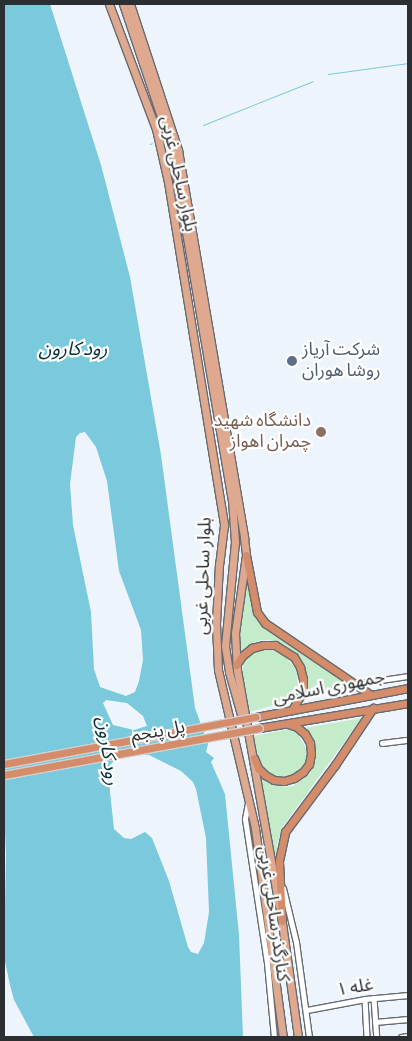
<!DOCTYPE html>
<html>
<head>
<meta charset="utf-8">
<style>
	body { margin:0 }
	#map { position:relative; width:412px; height:1041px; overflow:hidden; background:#eef4fc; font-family:"Alegreya Sans","Noto Sans Arabic",sans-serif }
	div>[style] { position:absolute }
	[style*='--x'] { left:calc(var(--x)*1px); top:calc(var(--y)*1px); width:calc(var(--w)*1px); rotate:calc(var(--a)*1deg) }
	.green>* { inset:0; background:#c4ebca }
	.water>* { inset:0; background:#7ac9dc }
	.stream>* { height:1px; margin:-0.5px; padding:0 0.5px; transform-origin:0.5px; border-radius:0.5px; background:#7ac9dc }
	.roads { filter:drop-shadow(1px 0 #666b71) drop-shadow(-1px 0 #666b71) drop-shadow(0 1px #666b71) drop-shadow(0 -1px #666b71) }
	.minor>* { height:4.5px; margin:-2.25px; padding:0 2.25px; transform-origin:2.25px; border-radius:2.25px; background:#fff }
	.tertiary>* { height:5px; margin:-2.5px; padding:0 2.5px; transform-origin:2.5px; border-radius:2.5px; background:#fff }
	.primary>* { height:7px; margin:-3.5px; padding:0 3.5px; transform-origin:3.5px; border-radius:3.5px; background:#dfa98f }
	.trunk>* { height:7px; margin:-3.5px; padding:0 3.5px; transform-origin:3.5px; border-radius:3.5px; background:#d48c6a }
	.bridges { filter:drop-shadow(1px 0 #d1d1d2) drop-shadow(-1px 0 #d1d1d2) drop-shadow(0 1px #d1d1d2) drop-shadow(0 -1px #d1d1d2) }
	.trunk-bridge>* { height:7px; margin:-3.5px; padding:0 3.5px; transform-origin:3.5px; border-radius:3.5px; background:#d48c6a }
	.dots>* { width:14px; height:14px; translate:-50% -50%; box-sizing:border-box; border:2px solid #fff; border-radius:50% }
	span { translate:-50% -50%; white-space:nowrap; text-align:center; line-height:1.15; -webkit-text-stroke:4.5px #fff; paint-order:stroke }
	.street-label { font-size:18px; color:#2c2f32 }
	.service-label { font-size:18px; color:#4e5e75 }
	.left { translate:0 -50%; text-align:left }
	.education-label { font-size:18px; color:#785e54 }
	.right { translate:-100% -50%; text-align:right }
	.water-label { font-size:19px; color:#093139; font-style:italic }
	.frame { position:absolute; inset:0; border:5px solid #2c2f32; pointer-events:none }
</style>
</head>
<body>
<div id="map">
	<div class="green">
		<div style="clip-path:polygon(247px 571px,252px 607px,261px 625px,354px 687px,305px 697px,306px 685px,290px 651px,270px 640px,261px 640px,247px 646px,238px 657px,238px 636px)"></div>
		<div style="clip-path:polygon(269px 647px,282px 653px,297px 670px,298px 698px,250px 712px,242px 673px,244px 660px,254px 649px)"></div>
		<div style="clip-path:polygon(362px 718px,283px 826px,277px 845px,277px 873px,258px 770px,270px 784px,285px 787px,293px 786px,310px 774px,314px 764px,313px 749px,304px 728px)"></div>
		<div style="clip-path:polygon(294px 728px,305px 746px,308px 761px,301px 774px,281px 780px,268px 774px,262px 766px,257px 757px,254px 736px)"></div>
	</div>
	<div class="water">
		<div style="clip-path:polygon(evenodd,4px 4px,50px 4px,101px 165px,130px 277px,161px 455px,195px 708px,208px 744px,206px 752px,214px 758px,211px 762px,225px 794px,239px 935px,243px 1037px,34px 1037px,14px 1000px,10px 985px,4px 957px,6px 855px,4px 806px,4px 4px,85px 432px,96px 447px,107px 481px,119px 571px,141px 630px,143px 660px,139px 681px,135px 692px,126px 696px,100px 687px,94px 669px,91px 612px,73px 525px,70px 484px,76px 437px,80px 433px,85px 432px,4px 4px,106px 700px,127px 703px,143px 716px,147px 726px,134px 730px,113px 725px,103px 703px,106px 700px,4px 4px,141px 754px,149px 755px,181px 771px,193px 782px,196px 789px,206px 838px,209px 912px,204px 943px,198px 954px,191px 952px,188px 947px,169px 881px,152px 838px,145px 832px,131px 839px,124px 838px,114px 829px,110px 792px,110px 765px,116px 759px,141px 754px)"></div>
	</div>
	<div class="stream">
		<div style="--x:328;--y:74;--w:81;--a:-7.8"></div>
		<div style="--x:203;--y:125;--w:118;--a:-21.8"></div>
		<div style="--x:150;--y:144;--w:2;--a:-27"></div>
	</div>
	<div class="roads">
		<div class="minor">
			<div style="--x:355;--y:684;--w:54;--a:-8.6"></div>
			<div style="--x:382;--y:743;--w:26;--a:-7"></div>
			<div style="--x:374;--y:998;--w:39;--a:86"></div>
			<div style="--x:365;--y:999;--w:38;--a:87"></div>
			<div style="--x:307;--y:1010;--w:59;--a:-10.7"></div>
			<div style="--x:365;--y:999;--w:43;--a:-5.3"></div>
			<div style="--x:375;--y:1022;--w:33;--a:-5"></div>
			<div style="--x:401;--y:1037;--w:7;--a:-8"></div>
		</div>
		<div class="tertiary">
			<div style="--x:248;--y:803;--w:16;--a:101"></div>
			<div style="--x:245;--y:819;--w:146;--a:81.3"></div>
			<div style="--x:267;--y:963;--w:74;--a:84.6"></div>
			<div style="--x:283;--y:888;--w:56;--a:76.5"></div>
			<div style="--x:296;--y:942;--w:96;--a:82.2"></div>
		</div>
		<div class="primary">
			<div style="--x:109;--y:4;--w:134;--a:69.4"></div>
			<div style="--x:156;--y:129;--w:54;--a:77.2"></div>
			<div style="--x:168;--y:182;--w:348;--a:80.7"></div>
			<div style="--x:224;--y:525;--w:39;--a:97"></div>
			<div style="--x:219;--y:564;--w:60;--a:92.9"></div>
			<div style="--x:216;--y:624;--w:46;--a:87.5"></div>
			<div style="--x:218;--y:670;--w:162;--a:76.8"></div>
			<div style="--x:255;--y:828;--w:211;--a:82.4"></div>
			<div style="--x:123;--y:4;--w:154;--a:71.4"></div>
			<div style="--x:172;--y:150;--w:355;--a:80.3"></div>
			<div style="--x:232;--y:500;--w:42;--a:85.9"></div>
			<div style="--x:235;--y:542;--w:104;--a:95.5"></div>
			<div style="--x:225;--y:646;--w:26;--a:81"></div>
			<div style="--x:229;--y:672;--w:48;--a:74.2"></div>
			<div style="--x:130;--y:4;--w:154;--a:71.8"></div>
			<div style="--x:178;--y:150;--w:394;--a:80.3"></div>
			<div style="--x:244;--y:538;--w:17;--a:83"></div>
			<div style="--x:246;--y:555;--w:79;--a:98"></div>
			<div style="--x:235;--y:633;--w:37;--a:87"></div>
			<div style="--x:237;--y:670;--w:240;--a:79.9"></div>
			<div style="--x:281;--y:916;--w:122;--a:82"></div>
		</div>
		<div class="trunk">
			<div style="--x:246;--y:555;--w:58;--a:79.1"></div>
			<div style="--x:257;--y:612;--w:14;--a:54"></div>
			<div style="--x:265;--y:623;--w:128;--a:34.2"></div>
			<div style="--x:236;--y:665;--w:11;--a:-56"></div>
			<div style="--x:242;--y:656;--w:13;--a:-39"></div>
			<div style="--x:252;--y:648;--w:11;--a:-15"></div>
			<div style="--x:263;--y:645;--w:12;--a:0"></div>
			<div style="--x:275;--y:645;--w:22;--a:32"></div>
			<div style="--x:294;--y:657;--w:12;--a:59"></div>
			<div style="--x:300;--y:667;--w:12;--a:76"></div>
			<div style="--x:303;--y:679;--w:12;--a:90"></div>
			<div style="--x:303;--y:691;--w:22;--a:120"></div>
			<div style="--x:256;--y:717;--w:155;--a:-10.8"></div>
			<div style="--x:259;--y:728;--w:151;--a:-9.5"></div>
			<div style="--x:254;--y:758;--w:11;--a:68"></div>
			<div style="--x:258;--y:768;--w:10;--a:45"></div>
			<div style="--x:265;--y:775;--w:10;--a:29"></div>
			<div style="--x:274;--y:780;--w:10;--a:6"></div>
			<div style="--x:284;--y:781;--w:10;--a:-17"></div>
			<div style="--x:294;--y:778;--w:11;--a:-34"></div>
			<div style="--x:303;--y:772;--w:10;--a:-53"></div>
			<div style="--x:309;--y:764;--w:10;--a:-79"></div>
			<div style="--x:311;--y:754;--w:11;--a:-95"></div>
			<div style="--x:310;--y:743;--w:10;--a:-119"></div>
			<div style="--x:305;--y:734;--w:11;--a:-139"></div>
			<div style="--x:297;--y:727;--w:9;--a:-162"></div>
			<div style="--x:282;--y:921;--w:60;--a:-92.9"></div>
			<div style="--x:279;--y:861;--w:30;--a:-78"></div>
			<div style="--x:285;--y:832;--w:84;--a:-53.3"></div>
			<div style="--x:335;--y:765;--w:69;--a:-56.3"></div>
		</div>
	</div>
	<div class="bridges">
		<div class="trunk-bridge">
			<div style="--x:4;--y:764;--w:256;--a:-10.6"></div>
			<div style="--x:4;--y:775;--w:259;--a:-10.4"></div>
		</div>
	</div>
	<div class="dots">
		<div style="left:292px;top:361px;background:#5c6f8a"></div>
		<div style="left:321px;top:432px;background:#8d6e63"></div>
	</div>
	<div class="street-label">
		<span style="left:178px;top:174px;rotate:78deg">بلوار ساحلی غربی</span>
		<span style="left:204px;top:576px;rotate:-88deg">بلوار ساحلی غربی</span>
		<span style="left:329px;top:688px;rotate:-11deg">جمهوری اسلامی</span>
		<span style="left:158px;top:732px;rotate:-10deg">پل پنجم</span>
		<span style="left:273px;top:914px;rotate:82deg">کنارگذر ساحلی غربی</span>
		<span style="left:355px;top:988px;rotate:-9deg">غله ۱</span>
	</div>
	<div class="service-label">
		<span class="left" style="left:302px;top:361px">شرکت آریاز<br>روشا هوران</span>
	</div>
	<div class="education-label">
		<span class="right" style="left:311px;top:432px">دانشگاه شهید<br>چمران اهواز</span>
	</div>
	<div class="water-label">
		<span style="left:73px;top:350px">رود کارون</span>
		<span style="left:107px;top:751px;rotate:82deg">رود کارون</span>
	</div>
	<div class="frame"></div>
</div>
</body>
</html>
